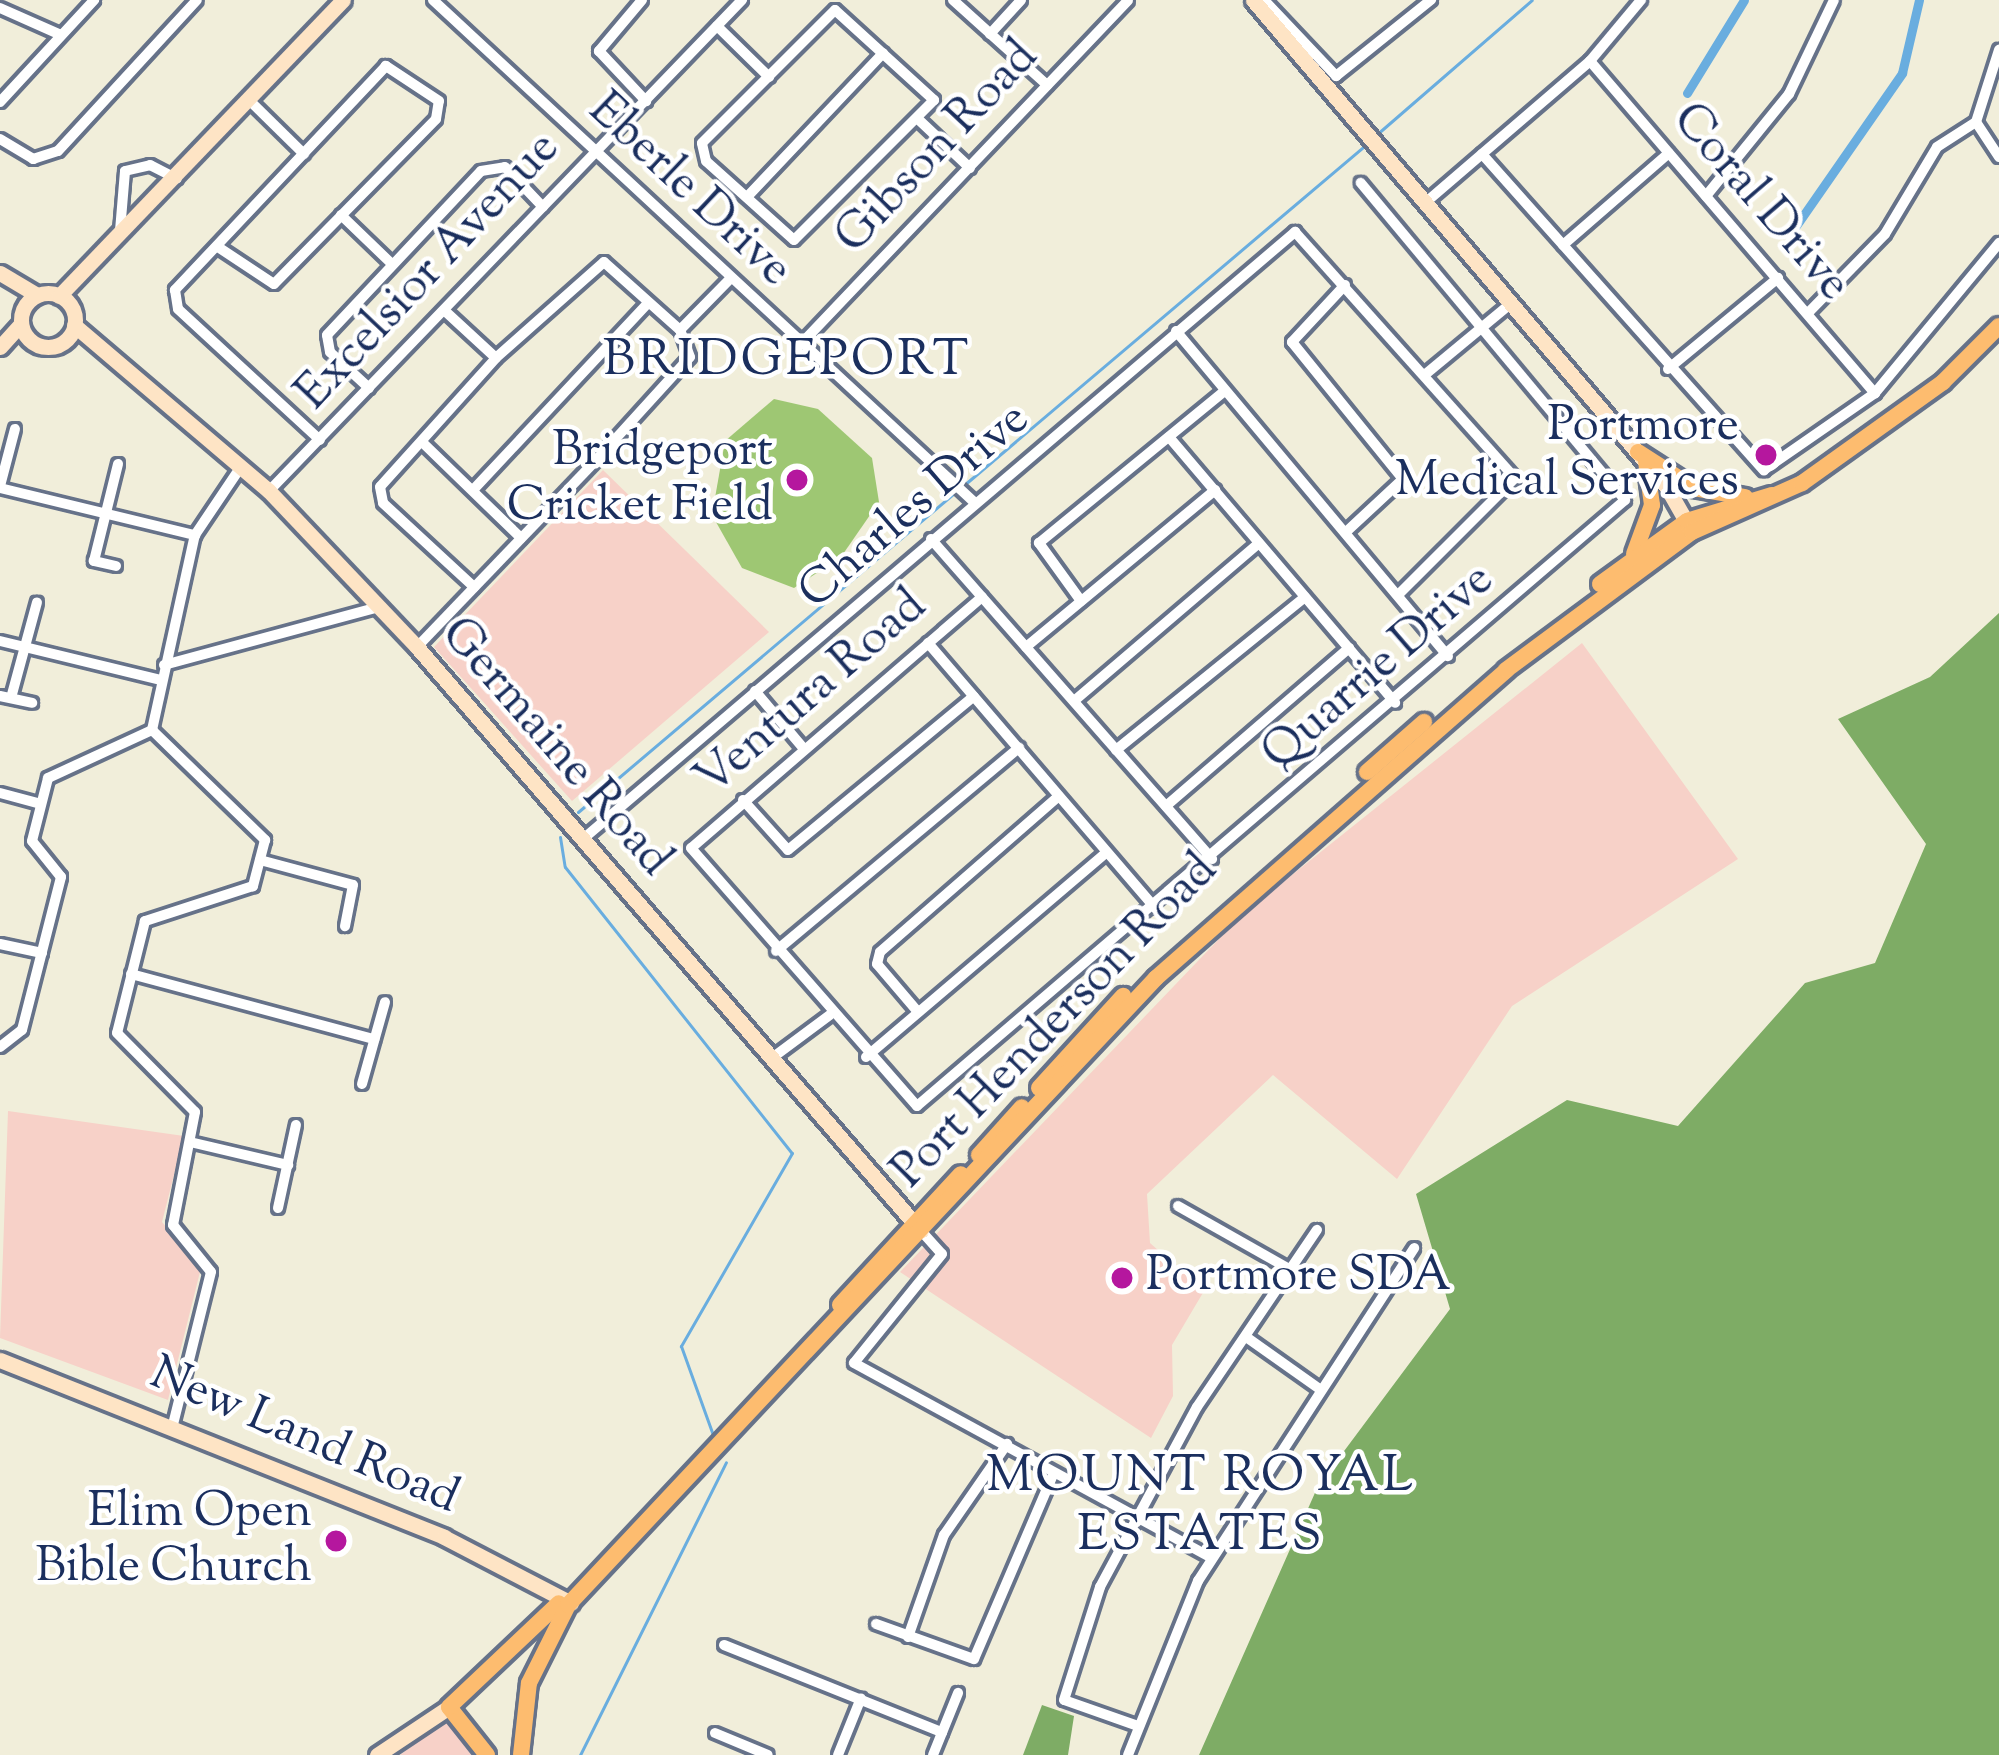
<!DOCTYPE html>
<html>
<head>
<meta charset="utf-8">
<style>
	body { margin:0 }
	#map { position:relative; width:1999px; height:1755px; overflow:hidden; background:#f1eeda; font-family:"Sorts Mill Goudy",serif }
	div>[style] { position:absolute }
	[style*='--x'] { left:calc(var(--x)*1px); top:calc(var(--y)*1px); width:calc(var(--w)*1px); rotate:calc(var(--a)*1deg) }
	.built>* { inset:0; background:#f7d1c8 }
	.green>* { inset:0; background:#9ec773 }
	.forest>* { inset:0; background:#7eac65 }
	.stream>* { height:3px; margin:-1.5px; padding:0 1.5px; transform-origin:1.5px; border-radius:1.5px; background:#69addf }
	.canal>* { height:9px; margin:-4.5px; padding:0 4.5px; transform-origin:4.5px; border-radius:4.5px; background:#69addf }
	.roads { filter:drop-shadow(3px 0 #667289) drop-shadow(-3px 0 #667289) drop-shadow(0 3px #667289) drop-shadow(0 -3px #667289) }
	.street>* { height:10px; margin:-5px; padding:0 5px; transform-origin:5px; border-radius:5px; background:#fff }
	.secondary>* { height:15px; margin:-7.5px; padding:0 7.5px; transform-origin:7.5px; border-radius:7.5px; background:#fee4c5 }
	.secondary>.ring { margin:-7.5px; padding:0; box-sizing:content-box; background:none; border:15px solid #fee4c5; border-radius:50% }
	.primary>* { height:16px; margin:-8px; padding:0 8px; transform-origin:8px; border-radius:8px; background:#fdbc6f }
	.dots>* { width:33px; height:33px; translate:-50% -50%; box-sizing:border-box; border:6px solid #fff; border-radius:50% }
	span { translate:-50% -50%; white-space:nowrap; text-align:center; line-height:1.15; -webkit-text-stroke:9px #fff; paint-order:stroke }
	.street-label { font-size:48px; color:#1b2f5e }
	.poi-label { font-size:48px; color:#1b2f5e }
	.right { translate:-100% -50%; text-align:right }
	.left { translate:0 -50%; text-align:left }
	.neighbourhood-label { font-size:51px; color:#1b2f5e; letter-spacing:3px }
</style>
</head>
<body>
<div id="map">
	<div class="built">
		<div style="clip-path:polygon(603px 470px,769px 632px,572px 801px,434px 647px)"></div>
		<div style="clip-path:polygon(1582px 643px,1738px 859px,1512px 1006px,1397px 1179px,1273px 1075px,1147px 1194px,1150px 1243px,1204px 1291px,1172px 1345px,1173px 1396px,1151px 1438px,900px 1272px,1242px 915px)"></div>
		<div style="clip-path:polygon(8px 1111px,184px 1136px,162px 1222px,201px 1268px,168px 1400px,0 1338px)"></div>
		<div style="clip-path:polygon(446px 1720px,472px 1755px,400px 1755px)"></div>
	</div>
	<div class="green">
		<div style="clip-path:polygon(774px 399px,818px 409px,872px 458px,879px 502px,841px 557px,794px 588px,742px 568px,712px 515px,725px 441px)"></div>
	</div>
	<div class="forest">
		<div style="clip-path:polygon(1999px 613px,1999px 1755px,1199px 1755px,1318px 1486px,1450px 1309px,1416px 1194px,1567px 1100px,1678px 1126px,1805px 983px,1875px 963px,1926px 844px,1838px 719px,1930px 677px)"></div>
		<div style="clip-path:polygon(1042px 1705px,1074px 1716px,1068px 1755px,1023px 1755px)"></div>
	</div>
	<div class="stream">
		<div style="--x:1376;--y:135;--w:206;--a:-40.9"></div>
		<div style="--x:964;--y:485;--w:531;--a:-40.26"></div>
		<div style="--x:578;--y:812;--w:497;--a:-40.3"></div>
		<div style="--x:560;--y:837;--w:30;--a:81"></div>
		<div style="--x:565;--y:867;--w:365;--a:51.6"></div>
		<div style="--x:792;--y:1153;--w:223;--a:119.9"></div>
		<div style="--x:681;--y:1346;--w:95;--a:70.2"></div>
		<div style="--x:580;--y:1755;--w:327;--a:-63.5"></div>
	</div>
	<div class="canal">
		<div style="--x:1687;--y:93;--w:109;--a:-58.5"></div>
		<div style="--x:1791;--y:233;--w:195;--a:-55.2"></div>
		<div style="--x:1902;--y:73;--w:75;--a:-76.9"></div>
	</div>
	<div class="roads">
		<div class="street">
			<div style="--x:433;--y:0;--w:738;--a:42.86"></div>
			<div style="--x:642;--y:0;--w:67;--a:130.1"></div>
			<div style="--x:599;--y:51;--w:69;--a:46.8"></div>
			<div style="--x:953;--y:0;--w:127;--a:42.1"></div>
			<div style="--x:1264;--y:0;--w:105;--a:46.5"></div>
			<div style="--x:1336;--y:76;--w:122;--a:-38.7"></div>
			<div style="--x:0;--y:8;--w:67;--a:23.9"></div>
			<div style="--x:835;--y:10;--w:134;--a:42.3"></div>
			<div style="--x:934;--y:100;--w:198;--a:135"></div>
			<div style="--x:794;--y:240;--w:118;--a:-138.1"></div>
			<div style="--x:706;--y:161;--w:18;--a:-103"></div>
			<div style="--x:702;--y:143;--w:188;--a:-45"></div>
			<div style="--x:717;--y:26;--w:73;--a:44.4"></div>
			<div style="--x:990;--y:34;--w:46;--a:-47.6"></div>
			<div style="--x:1590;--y:61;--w:438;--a:49.4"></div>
			<div style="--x:249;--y:100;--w:77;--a:44.5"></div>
			<div style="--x:0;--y:102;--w:139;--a:-47.3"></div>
			<div style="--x:919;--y:120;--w:70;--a:43.3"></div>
			<div style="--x:1976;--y:122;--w:76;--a:-72.3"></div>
			<div style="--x:1976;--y:122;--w:42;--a:56.7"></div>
			<div style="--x:0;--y:139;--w:39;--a:31"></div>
			<div style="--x:33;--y:159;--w:26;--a:-18"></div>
			<div style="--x:58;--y:151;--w:205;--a:-47.4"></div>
			<div style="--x:1482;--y:154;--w:424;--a:48.3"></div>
			<div style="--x:1764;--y:470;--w:135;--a:-34.7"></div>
			<div style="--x:1875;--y:393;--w:195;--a:-50.4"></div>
			<div style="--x:1706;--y:196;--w:132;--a:-50.9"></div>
			<div style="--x:1789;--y:94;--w:104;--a:-64.4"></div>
			<div style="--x:747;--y:197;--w:198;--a:-46.6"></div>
			<div style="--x:1425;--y:203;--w:218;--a:-40.7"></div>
			<div style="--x:1590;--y:61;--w:80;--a:-50.1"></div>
			<div style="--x:341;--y:215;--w:71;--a:43.9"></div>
			<div style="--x:120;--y:231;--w:60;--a:-85.2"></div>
			<div style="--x:125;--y:171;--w:26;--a:-13"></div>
			<div style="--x:150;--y:165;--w:30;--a:27"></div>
			<div style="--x:1563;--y:245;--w:140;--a:-41"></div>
			<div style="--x:218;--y:247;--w:67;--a:33.5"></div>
			<div style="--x:274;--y:284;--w:231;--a:-45.5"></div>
			<div style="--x:436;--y:119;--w:18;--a:-81"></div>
			<div style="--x:439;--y:101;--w:64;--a:-146.6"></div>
			<div style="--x:386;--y:66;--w:308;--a:133.3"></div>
			<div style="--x:175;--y:290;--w:19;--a:81"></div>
			<div style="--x:178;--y:309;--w:193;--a:42.7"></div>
			<div style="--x:1345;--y:285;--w:78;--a:132.9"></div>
			<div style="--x:1292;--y:342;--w:176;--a:51"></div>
			<div style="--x:1403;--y:479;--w:78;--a:137.1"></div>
			<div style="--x:445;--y:311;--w:69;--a:42.7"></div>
			<div style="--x:1808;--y:313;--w:110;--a:-45.7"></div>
			<div style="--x:1885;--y:234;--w:101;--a:-59.1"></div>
			<div style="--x:1937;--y:147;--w:46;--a:-32.7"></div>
			<div style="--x:680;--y:330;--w:71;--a:-45.6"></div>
			<div style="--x:1176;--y:331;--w:424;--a:50.1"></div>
			<div style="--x:799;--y:346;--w:477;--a:-46.4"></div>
			<div style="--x:1668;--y:369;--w:143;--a:-39.6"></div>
			<div style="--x:1427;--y:373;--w:108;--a:-39.7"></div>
			<div style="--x:369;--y:388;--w:53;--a:-137.3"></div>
			<div style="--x:330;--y:352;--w:17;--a:-100"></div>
			<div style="--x:327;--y:335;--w:225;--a:-46.8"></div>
			<div style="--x:481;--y:171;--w:24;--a:-9"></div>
			<div style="--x:505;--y:167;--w:55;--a:46.5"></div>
			<div style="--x:1169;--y:437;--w:349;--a:49.6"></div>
			<div style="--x:422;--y:442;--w:138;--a:44.1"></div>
			<div style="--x:0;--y:486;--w:59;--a:-75.3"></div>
			<div style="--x:0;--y:488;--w:201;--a:13.6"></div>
			<div style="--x:473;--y:490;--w:256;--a:-46.9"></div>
			<div style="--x:269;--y:491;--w:682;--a:-46.07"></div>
			<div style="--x:931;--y:539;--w:426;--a:48.7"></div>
			<div style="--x:116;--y:566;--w:23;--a:-167"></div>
			<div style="--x:94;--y:561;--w:100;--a:-76.1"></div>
			<div style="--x:982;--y:597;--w:384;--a:139.2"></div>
			<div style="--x:691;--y:848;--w:343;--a:48.8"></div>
			<div style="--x:917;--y:1106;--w:932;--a:-40.56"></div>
			<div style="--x:1625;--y:500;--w:413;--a:-129.8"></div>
			<div style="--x:1081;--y:601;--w:72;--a:-125.9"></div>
			<div style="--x:1039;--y:543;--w:240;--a:-39.3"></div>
			<div style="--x:0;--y:641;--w:166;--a:13.6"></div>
			<div style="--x:928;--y:643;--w:349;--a:49.4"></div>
			<div style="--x:417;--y:647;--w:263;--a:-46.2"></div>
			<div style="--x:599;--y:457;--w:135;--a:-47.7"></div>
			<div style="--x:690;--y:357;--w:29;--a:-110"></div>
			<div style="--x:680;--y:330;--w:102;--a:-138.2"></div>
			<div style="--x:604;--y:262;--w:144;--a:138.4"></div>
			<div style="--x:496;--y:358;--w:173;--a:132"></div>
			<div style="--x:380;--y:487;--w:16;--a:79"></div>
			<div style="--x:383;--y:503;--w:124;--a:42.7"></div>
			<div style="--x:1026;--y:647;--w:246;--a:-39.7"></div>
			<div style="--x:164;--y:665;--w:223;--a:-15.1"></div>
			<div style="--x:755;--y:691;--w:76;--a:49.8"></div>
			<div style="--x:0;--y:696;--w:33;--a:12"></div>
			<div style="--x:11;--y:698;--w:99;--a:-74.8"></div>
			<div style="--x:1074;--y:701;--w:243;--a:-40.5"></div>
			<div style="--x:152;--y:730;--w:158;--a:44.2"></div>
			<div style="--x:265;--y:840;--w:48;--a:104.6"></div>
			<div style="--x:253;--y:886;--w:114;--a:162"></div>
			<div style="--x:145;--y:921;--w:115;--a:104"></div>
			<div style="--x:117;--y:1033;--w:111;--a:45.4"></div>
			<div style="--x:195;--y:1112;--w:115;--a:101"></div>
			<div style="--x:173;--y:1225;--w:60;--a:51"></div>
			<div style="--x:211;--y:1272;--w:157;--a:104"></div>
			<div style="--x:152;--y:730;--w:200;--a:-77.6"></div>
			<div style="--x:195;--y:535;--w:77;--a:-56.1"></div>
			<div style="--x:1116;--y:750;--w:243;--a:-39"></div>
			<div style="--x:0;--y:793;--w:42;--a:15"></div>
			<div style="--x:743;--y:800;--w:67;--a:48"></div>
			<div style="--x:788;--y:850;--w:241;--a:-39.6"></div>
			<div style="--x:1166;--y:806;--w:242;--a:-40.8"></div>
			<div style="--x:583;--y:839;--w:936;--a:-40.45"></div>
			<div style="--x:1295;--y:232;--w:330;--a:48.2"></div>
			<div style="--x:1515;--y:478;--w:164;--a:135"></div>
			<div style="--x:260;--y:860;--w:96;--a:15"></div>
			<div style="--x:353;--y:885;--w:42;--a:101"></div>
			<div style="--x:0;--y:944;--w:43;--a:12.1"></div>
			<div style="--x:776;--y:951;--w:317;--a:-39.9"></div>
			<div style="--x:131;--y:974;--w:252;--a:15"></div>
			<div style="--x:918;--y:1012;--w:63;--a:-130.5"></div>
			<div style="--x:877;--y:964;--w:12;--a:-76"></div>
			<div style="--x:880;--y:952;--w:237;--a:-41.1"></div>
			<div style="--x:0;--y:1047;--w:28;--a:-38"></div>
			<div style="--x:22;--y:1030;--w:158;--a:-75.7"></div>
			<div style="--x:61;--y:877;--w:46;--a:-128.9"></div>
			<div style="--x:32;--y:841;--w:65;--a:-75.7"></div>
			<div style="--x:48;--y:778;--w:115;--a:-24.8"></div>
			<div style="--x:866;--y:1057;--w:316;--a:-40.4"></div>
			<div style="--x:772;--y:1058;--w:72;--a:-36.6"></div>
			<div style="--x:362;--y:1084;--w:85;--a:-74.3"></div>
			<div style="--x:190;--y:1142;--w:101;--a:13.2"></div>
			<div style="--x:1178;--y:1206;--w:130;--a:29.5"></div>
			<div style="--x:278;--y:1208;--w:85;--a:-77.8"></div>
			<div style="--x:923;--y:1233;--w:28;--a:48"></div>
			<div style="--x:942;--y:1254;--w:140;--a:128.9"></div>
			<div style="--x:854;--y:1363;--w:407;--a:28.6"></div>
			<div style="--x:1249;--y:1339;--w:88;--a:35.3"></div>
			<div style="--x:876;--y:1624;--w:104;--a:19.7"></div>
			<div style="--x:974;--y:1659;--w:200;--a:-66.8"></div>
			<div style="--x:908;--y:1637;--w:108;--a:-70.6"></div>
			<div style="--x:944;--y:1535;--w:111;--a:-55.3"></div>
			<div style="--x:724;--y:1645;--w:235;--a:21.8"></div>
			<div style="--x:1138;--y:1726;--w:78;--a:-160.6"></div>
			<div style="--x:1064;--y:1700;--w:119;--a:-72.3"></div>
			<div style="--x:1100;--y:1587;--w:204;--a:-61.7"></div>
			<div style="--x:1197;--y:1407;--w:214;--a:-55.9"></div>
			<div style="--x:715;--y:1733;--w:57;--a:22.5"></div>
			<div style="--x:838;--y:1755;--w:61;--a:-68"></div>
			<div style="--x:933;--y:1755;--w:67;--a:-68"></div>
			<div style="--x:1128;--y:1755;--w:188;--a:-68.1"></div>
			<div style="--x:1198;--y:1581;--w:397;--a:-57"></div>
		</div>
		<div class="secondary">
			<div style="--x:1253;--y:0;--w:638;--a:49.64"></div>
			<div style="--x:1666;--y:486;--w:48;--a:60.3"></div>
			<div style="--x:0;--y:273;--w:43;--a:30.7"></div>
			<div class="ring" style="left:21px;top:293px;width:39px;height:39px"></div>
			<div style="--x:59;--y:296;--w:410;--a:-46.2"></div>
			<div style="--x:74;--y:325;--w:256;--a:40.4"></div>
			<div style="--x:269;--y:491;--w:215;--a:46.5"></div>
			<div style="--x:417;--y:647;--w:771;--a:49.21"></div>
			<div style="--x:0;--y:347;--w:31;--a:-48"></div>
			<div style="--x:0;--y:1360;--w:478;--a:21.7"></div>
			<div style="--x:444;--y:1537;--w:143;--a:27.5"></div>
			<div style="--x:377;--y:1755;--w:87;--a:-33.7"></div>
		</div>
		<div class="primary">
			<div style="--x:1638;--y:452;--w:67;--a:32.7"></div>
			<div style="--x:1694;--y:488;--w:52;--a:10"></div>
			<div style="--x:1634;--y:554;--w:52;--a:-69.8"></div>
			<div style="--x:1652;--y:505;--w:44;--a:-97.8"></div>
			<div style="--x:1600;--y:584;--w:107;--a:-35.9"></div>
			<div style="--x:1687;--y:521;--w:89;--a:-17"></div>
			<div style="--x:1367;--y:772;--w:76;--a:-41.3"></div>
			<div style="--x:1039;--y:1088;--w:125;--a:-47.6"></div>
			<div style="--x:979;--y:1155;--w:64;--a:-48.1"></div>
			<div style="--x:840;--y:1305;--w:178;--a:-47.3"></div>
			<div style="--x:487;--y:1755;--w:61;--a:-128.4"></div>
			<div style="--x:449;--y:1707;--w:151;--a:-43.4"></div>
			<div style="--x:521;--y:1755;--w:72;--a:-83.7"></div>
			<div style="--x:529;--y:1683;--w:87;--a:-63.4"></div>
			<div style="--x:568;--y:1605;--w:860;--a:-46.84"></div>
			<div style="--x:1156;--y:978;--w:466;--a:-41.3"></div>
			<div style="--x:1506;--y:670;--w:232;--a:-36.6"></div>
			<div style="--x:1692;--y:532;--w:120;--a:-24"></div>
			<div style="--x:1802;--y:483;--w:173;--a:-35.6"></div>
			<div style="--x:1943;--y:382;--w:79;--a:-45"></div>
		</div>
	</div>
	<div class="dots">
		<div style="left:1766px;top:455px;background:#b5179e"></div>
		<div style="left:797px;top:480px;background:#b5179e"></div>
		<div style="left:1122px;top:1278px;background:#b5179e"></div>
		<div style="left:336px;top:1541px;background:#b5179e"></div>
	</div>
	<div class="street-label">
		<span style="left:938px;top:148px;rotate:-47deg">Gibson Road</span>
		<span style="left:689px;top:191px;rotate:43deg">Eberle Drive</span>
		<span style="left:1760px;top:203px;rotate:49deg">Coral Drive</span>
		<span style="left:429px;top:272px;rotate:-47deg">Excelsior Avenue</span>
		<span style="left:915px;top:507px;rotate:-41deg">Charles Drive</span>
		<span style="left:1379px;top:668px;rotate:-41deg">Quarrie Drive</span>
		<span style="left:812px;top:694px;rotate:-41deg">Ventura Road</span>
		<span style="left:555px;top:748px;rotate:49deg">Germaine Road</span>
		<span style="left:1056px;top:1022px;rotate:-46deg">Port Henderson Road</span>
		<span style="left:304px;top:1437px;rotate:23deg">New Land Road</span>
	</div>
	<div class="poi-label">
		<span class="right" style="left:1739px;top:455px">Portmore<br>Medical Services</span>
		<span class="right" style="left:773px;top:480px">Bridgeport<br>Cricket Field</span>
		<span class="left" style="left:1146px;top:1278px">Portmore SDA</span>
		<span class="right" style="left:312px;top:1541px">Elim Open<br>Bible Church</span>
	</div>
	<div class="neighbourhood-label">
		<span style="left:787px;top:362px">BRIDGEPORT</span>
		<span style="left:1201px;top:1508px">MOUNT ROYAL<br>ESTATES</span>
	</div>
</div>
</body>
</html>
